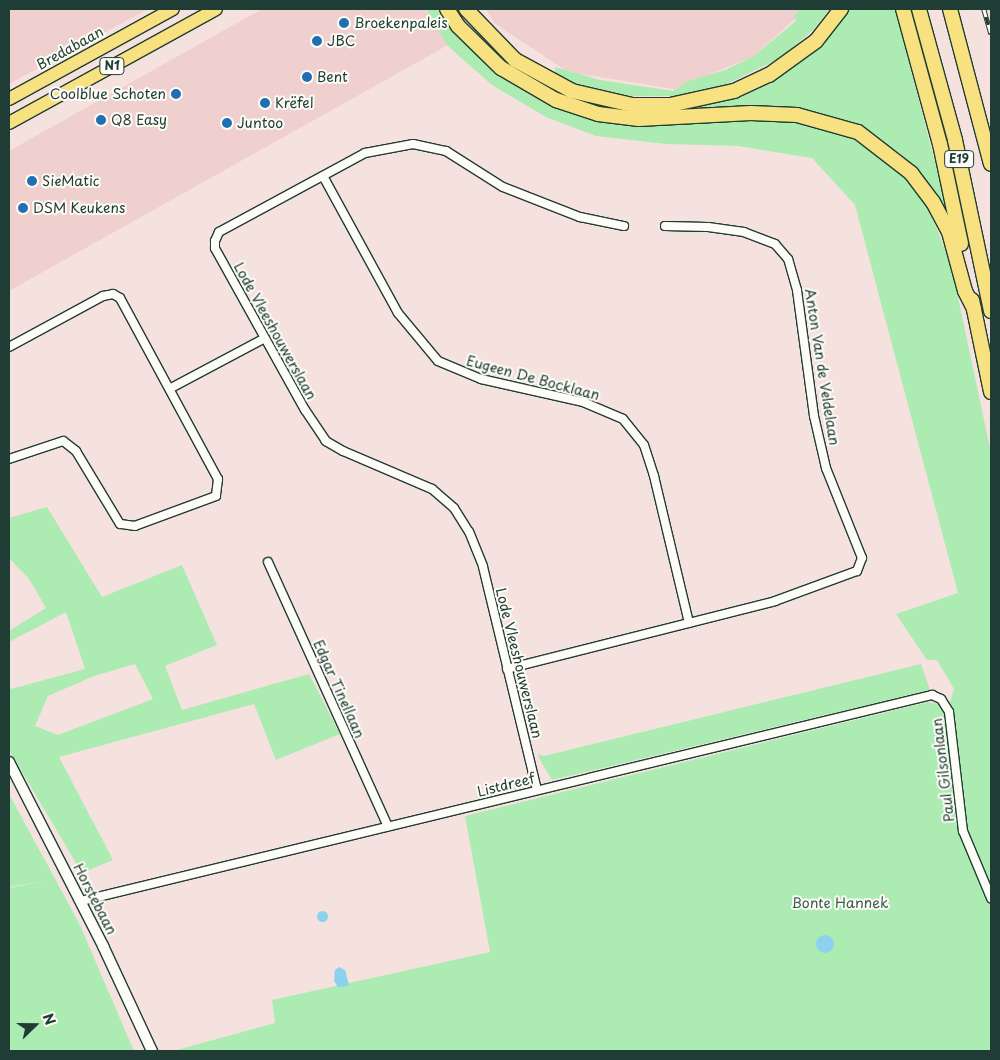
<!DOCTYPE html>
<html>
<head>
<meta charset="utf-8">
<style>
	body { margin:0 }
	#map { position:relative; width:1000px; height:1060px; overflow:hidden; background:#f5e2df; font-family:"Playpen Sans",sans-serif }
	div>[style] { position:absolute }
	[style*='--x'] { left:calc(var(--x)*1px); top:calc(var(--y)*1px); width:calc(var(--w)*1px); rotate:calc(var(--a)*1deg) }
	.built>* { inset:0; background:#efd0ce }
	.green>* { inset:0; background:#acebb2 }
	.water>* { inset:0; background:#8cd1ee }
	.round { border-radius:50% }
	.roads { filter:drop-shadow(1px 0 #1f3d34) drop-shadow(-1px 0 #1f3d34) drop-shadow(0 1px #1f3d34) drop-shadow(0 -1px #1f3d34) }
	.minor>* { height:8px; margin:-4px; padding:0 4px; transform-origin:4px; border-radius:4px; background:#fdfcf7 }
	.tertiary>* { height:10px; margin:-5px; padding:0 5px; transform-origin:5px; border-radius:5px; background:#fdfcf7 }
	.primary>* { height:12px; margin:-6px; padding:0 6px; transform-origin:6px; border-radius:6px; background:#f8e181 }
	.motorway>* { height:14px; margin:-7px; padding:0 7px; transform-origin:7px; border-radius:7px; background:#f8e181 }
	.rail>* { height:4.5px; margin-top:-2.25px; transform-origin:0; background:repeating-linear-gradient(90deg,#fdfcf7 0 8px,#1f3d34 0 16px); box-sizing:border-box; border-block:1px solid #1f3d34 }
	.dots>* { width:14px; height:14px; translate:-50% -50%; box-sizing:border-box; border:2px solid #fdfcf7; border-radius:50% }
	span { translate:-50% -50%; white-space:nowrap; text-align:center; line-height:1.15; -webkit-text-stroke:4px #fdfcf7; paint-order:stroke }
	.shield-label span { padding:1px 4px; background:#fdfcf7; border:1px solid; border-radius:4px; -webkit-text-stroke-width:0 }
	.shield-label { font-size:12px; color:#1f3d34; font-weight:700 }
	.poi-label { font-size:14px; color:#1f3d34 }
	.left { translate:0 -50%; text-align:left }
	.right { translate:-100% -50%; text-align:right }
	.street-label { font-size:14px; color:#1f3d34 }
	.park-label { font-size:14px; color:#3b604d }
	.frame { position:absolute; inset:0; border:10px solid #1f3d34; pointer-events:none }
	.north { position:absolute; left:10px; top:1000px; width:50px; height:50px; -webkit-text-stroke:4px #fdfcf7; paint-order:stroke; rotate:68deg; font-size:14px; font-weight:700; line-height:20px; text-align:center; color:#1f3d34 }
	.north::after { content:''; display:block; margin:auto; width:18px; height:22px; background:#1f3d34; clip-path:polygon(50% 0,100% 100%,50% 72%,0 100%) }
</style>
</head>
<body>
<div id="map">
	<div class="built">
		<div style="clip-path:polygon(9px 9px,148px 9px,9px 84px)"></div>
		<div style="clip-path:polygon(262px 9px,426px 9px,448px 45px,9px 291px,9px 151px)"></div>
		<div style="clip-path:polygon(486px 9px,806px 9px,754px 56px,674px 89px,568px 72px,494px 23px)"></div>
	</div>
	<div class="green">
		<div style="clip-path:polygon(426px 9px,438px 9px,448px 24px,496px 72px,531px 95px,559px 108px,586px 118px,634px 126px,779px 120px,836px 130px,876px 152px,904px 175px,929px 210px,951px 264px,991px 453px,991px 1051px,173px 1051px,275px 1023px,272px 1000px,490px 952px,465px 816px,928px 702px,939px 704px,945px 712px,945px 719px,954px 689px,937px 660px,927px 660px,896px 614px,958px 593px,855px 205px,812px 158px,738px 146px,666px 144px,596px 136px,546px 117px,492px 85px,459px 56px,447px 45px)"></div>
		<div style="clip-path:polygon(806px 9px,830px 9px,813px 30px,780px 58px,721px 87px,678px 96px,630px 96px,580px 86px,555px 75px,555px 67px,600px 80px,673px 91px,688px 81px,725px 70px,754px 56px,796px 21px,794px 16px,799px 10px)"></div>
		<div style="clip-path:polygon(846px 9px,895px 9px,949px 216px,946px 217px,928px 186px,901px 154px,873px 135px,829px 117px,792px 109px,680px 115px,613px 112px,553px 93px,558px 89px,622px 107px,750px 89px)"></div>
		<div style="clip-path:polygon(evenodd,47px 507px,102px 597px,182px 565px,217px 645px,165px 666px,182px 710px,309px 674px,340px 734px,276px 760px,254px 704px,59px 757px,113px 860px,82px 873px,9px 750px,9px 684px,11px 689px,85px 669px,66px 612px,9px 642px,9px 631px,46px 608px,29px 579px,9px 558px,9px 518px,47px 507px,135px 664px,153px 699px,58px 735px,35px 726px,48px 696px,94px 676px,135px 664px)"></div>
		<div style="clip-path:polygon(921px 664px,930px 690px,552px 780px,539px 758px,538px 754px,544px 756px)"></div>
		<div style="clip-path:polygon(9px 794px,79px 923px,134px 1051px,9px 1051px,9px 888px,51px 880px,9px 887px)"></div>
	</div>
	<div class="water">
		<div class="round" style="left:316.5px;top:910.5px;width:11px;height:11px"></div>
		<div class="round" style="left:816px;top:935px;width:18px;height:18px"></div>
		<div style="clip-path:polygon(339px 967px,345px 970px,349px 985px,343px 987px,338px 987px,334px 981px,335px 970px)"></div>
	</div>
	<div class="roads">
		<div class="minor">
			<div style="--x:323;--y:176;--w:156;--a:61.3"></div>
			<div style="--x:398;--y:313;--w:62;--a:50.2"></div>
			<div style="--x:438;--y:361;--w:47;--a:22.7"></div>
			<div style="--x:481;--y:379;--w:105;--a:12.7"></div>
			<div style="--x:583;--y:402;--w:43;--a:23"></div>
			<div style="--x:623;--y:419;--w:33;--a:51"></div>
			<div style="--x:644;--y:445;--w:33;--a:72"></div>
			<div style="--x:654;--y:476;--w:151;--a:76.6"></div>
			<div style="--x:9;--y:347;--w:107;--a:-28.5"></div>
			<div style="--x:103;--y:296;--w:10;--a:-11"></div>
			<div style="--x:113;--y:294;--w:8;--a:30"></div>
			<div style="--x:120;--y:298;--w:206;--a:61.6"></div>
			<div style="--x:218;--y:479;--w:17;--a:97"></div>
			<div style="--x:216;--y:496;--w:86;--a:159.7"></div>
			<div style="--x:135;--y:526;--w:15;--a:-172"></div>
			<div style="--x:120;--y:524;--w:85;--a:-121.1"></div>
			<div style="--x:76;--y:451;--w:16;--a:-142"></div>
			<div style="--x:63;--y:441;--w:57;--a:161.6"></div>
			<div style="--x:171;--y:388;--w:106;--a:-28"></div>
			<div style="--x:268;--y:562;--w:290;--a:65.6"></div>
			<div style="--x:507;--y:669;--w:276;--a:-14.2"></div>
			<div style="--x:775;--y:601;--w:87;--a:-20.1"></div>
			<div style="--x:857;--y:571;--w:14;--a:-69"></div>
			<div style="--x:862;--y:558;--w:97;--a:-111.8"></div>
			<div style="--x:826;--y:468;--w:53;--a:-103"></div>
			<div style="--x:814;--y:416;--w:127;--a:-97.7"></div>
			<div style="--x:797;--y:290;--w:32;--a:-106"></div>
			<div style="--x:788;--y:259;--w:20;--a:-131"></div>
			<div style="--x:775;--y:244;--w:33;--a:-159"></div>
			<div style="--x:744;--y:232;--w:36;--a:-172"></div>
			<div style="--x:708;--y:227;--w:43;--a:-178.7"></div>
			<div style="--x:537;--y:790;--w:230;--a:-103.6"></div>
			<div style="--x:483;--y:566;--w:37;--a:-112"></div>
			<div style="--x:469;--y:532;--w:28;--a:-122"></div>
			<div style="--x:454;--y:508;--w:29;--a:-139"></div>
			<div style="--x:432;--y:489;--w:97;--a:-156.9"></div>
			<div style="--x:343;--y:451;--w:20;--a:-150"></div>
			<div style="--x:326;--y:441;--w:37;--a:-124"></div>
			<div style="--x:305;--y:410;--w:185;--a:-119.1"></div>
			<div style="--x:215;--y:248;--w:7;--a:-90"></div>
			<div style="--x:215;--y:241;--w:10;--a:-66"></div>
			<div style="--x:219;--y:232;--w:166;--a:-28.4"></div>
			<div style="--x:365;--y:153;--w:49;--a:-10.6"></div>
			<div style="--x:413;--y:144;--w:34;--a:12"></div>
			<div style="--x:446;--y:151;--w:67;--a:32.3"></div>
			<div style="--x:503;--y:187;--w:83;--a:21.3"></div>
			<div style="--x:580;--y:217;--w:45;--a:11.6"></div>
			<div style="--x:81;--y:901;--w:876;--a:-13.61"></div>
			<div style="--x:932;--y:695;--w:10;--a:24"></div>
			<div style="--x:941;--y:699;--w:15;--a:58"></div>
			<div style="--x:949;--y:712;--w:120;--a:83.3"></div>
			<div style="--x:963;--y:831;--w:73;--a:67.3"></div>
		</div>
		<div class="tertiary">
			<div style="--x:9;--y:762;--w:207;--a:62.9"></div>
			<div style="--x:103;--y:946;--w:116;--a:65"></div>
		</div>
		<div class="primary">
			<div style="--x:9;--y:99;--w:187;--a:-28.8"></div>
			<div style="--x:9;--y:123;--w:236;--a:-28.8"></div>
		</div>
		<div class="motorway">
			<div style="--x:447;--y:9;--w:20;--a:57"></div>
			<div style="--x:458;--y:26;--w:60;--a:44.3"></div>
			<div style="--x:501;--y:68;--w:64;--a:30.2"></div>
			<div style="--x:556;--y:100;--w:44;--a:18.4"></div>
			<div style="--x:598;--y:114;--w:41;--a:7"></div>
			<div style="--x:639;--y:119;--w:112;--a:-3.1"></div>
			<div style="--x:751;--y:113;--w:46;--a:2.5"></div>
			<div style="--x:797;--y:115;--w:63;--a:15.6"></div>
			<div style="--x:858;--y:132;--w:67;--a:37.7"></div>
			<div style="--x:911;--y:173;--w:36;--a:53"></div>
			<div style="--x:933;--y:202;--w:34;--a:62"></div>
			<div style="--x:949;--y:232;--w:61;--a:74.8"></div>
			<div style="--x:965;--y:291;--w:20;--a:63"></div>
			<div style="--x:466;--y:9;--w:71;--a:46.1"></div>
			<div style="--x:515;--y:60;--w:65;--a:28.5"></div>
			<div style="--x:572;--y:91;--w:62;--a:13.1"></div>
			<div style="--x:632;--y:105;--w:38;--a:0"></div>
			<div style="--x:670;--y:105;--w:66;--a:-12.3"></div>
			<div style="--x:734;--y:91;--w:38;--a:-25"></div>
			<div style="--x:769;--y:75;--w:58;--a:-35.9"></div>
			<div style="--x:816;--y:41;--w:41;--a:-52"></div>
			<div style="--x:903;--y:9;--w:140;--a:74.7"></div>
			<div style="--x:940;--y:144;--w:102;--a:78.1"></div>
			<div style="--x:919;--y:9;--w:136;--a:74.6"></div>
			<div style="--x:955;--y:140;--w:175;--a:78.1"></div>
			<div style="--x:950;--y:9;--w:160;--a:75.2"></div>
			<div style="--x:972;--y:300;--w:94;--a:78.3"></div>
		</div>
	</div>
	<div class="rail">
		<div style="--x:984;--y:9;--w:26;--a:74"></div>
	</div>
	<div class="dots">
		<div style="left:344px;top:23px;background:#1f6fb2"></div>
		<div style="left:317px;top:41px;background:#1f6fb2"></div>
		<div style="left:307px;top:77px;background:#1f6fb2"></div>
		<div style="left:176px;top:94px;background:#1f6fb2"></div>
		<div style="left:265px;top:103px;background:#1f6fb2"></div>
		<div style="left:101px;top:120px;background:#1f6fb2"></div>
		<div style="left:227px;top:123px;background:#1f6fb2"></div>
		<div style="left:32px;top:181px;background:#1f6fb2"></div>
		<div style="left:23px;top:208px;background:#1f6fb2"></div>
	</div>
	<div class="shield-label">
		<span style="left:112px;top:66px">N1</span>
		<span style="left:959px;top:159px">E19</span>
	</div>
	<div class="poi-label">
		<span class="left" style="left:354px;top:23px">Broekenpaleis</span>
		<span class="left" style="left:327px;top:41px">JBC</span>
		<span class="left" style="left:317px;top:77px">Bent</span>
		<span class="right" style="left:166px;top:94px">Coolblue Schoten</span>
		<span class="left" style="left:275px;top:103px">Krëfel</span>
		<span class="left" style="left:111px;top:120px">Q8 Easy</span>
		<span class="left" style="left:237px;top:123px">Juntoo</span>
		<span class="left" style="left:42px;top:181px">SieMatic</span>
		<span class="left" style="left:33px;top:208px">DSM Keukens</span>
	</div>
	<div class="street-label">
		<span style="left:70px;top:48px;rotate:-29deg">Bredabaan</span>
		<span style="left:275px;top:331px;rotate:61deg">Lode Vleeshouwerslaan</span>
		<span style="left:822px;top:367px;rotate:81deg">Anton Van de Veldelaan</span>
		<span style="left:533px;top:378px;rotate:15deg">Eugeen De Bocklaan</span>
		<span style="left:519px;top:663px;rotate:76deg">Lode Vleeshouwerslaan</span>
		<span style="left:339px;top:689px;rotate:66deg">Edgar Tinellaan</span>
		<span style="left:943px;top:770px;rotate:-97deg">Paul Gilsonlaan</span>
		<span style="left:506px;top:785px;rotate:-14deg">Listdreef</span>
		<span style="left:95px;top:899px;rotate:63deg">Horstebaan</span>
	</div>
	<div class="park-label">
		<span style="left:840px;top:903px">Bonte Hannek</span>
	</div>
	<div class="frame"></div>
	<div class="north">N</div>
</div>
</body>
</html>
